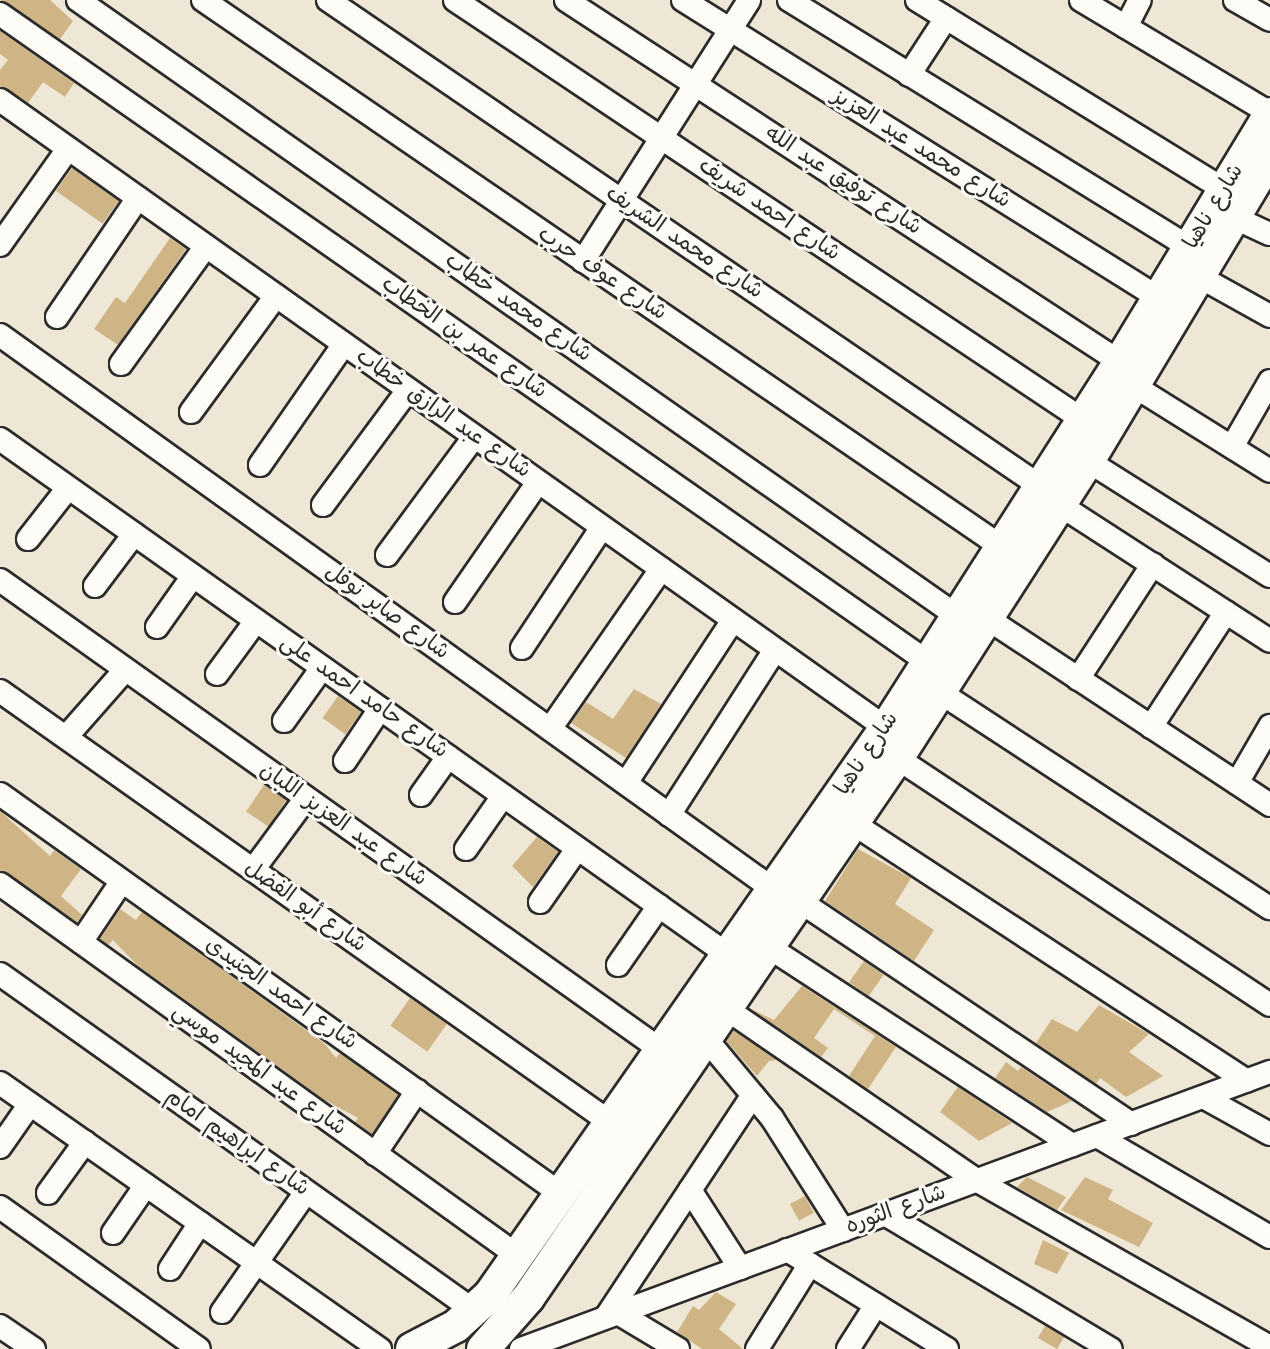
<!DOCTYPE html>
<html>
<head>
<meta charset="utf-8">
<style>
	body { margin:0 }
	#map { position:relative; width:1270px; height:1349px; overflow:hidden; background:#efe7d5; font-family:Kalam,"Playpen Sans Arabic",sans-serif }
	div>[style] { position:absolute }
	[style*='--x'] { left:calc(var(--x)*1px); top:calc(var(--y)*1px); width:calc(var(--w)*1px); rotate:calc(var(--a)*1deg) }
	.building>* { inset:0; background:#cfb585; transform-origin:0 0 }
	.roads { filter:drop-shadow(2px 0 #2b2b2b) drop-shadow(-2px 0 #2b2b2b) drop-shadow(0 2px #2b2b2b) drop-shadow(0 -2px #2b2b2b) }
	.minor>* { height:22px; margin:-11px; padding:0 11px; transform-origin:11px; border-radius:11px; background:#fdfcf7 }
	.secondary>* { height:32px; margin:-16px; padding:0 16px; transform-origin:16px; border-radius:16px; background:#fdfcf7 }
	span { translate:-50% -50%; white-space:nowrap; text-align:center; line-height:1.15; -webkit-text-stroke:6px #fdfcf7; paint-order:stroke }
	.street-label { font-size:22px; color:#2b2b2b }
</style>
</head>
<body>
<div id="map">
	<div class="building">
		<div style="clip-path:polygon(0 0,50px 0,73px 21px,60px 39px)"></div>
		<div style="clip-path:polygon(0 31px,74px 83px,65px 97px,43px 82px,28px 103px,0 86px,0 70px,8px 60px,0 54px)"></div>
		<div style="left:72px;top:168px;width:57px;height:28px;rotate:35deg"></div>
		<div style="clip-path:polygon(170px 238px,186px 249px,118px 345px,94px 329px,116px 297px,125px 303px)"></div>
		<div style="clip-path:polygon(634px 689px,661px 704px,626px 758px,571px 723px,586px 702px,613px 719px)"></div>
		<div style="left:338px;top:696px;width:28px;height:27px;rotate:35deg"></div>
		<div style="left:264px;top:785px;width:27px;height:32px;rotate:34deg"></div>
		<div style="clip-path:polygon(0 811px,50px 856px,54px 850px,81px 869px,61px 896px,82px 915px,77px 922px,0 870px)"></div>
		<div style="clip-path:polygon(537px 837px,558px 852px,533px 887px,512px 866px)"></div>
		<div style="clip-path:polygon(858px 849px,911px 878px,895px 904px,934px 930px,914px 961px,825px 901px)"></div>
		<div style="clip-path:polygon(120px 909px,136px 920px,142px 912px,324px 1043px,336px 1058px,340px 1053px,398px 1095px,372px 1134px,355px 1122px,358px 1118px,323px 1099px,137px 965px,113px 940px,108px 945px,100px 939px)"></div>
		<div style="left:864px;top:961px;width:24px;height:26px;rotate:35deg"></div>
		<div style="clip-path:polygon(802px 986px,896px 1047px,868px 1089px,849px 1076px,875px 1036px,834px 1009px,814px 1038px,828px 1048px,821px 1057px,749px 1008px,774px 1020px)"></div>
		<div style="left:410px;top:998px;width:45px;height:34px;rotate:35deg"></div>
		<div style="clip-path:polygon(1099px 1005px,1149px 1034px,1129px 1052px,1163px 1076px,1126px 1097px,1100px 1078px,1096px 1084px,1036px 1043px,1052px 1019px,1077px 1032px)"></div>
		<div style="clip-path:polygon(734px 1031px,777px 1060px,769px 1061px,757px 1076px,726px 1041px)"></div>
		<div style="clip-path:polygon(1006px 1062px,1018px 1071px,1021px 1067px,1072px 1101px,1047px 1112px,995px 1078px)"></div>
		<div style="clip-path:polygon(958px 1087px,1012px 1123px,979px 1141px,940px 1112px)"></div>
		<div style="clip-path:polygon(1027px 1177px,1066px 1197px,1057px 1210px,1017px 1187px)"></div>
		<div style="clip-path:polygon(1085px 1177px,1113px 1190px,1108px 1199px,1153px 1223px,1139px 1247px,1061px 1210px)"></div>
		<div style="left:805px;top:1196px;width:19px;height:17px;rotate:62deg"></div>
		<div style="clip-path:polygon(1043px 1240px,1069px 1253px,1057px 1274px,1034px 1264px)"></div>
		<div style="clip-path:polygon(716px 1292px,736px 1304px,719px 1329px,743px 1349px,702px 1349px,677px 1332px,693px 1306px,699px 1310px)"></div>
		<div style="left:1045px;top:1326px;width:22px;height:14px;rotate:30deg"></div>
	</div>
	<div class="roads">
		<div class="minor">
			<div style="--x:78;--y:0;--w:1073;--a:35.02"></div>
			<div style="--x:203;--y:0;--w:968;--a:34.4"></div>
			<div style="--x:328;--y:0;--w:862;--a:34.32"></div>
			<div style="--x:455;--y:0;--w:756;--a:33.77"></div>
			<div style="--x:566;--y:0;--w:662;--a:33.16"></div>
			<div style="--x:683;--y:0;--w:562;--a:32.05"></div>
			<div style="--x:789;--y:0;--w:471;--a:31.7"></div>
			<div style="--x:917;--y:0;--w:362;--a:31.7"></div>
			<div style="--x:1081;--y:0;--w:220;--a:30.9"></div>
			<div style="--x:1235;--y:0;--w:40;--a:29.7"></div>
			<div style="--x:0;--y:14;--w:1132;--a:34.93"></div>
			<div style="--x:1126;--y:27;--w:30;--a:-63"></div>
			<div style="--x:909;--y:75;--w:68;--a:-57"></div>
			<div style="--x:0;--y:100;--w:1086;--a:35.33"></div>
			<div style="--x:1235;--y:218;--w:38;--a:25"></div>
			<div style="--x:0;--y:245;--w:118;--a:-54.7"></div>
			<div style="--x:583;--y:261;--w:309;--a:-57.5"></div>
			<div style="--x:1200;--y:277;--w:80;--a:29.1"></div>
			<div style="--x:57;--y:317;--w:144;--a:-55.8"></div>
			<div style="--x:0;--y:335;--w:951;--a:35.63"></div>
			<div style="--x:121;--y:364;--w:145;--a:-54.2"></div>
			<div style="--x:1134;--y:386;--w:160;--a:32"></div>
			<div style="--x:191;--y:412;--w:144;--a:-53.8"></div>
			<div style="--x:0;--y:439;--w:892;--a:35.33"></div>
			<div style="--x:1232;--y:447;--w:76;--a:-60.1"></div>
			<div style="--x:1088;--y:461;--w:215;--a:32.3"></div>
			<div style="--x:260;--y:465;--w:147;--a:-55.2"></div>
			<div style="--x:323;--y:505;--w:143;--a:-53.5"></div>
			<div style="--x:1060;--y:505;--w:250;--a:32.9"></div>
			<div style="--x:28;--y:539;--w:65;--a:-51.9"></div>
			<div style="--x:387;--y:555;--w:147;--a:-53.6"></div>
			<div style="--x:0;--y:580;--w:823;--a:35.41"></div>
			<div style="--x:95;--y:586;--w:65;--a:-53.1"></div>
			<div style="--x:455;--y:602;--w:146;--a:-55.3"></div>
			<div style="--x:988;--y:619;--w:338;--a:33.4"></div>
			<div style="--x:157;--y:627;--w:62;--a:-54.8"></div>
			<div style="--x:522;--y:648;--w:145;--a:-56.5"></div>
			<div style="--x:217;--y:674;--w:66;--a:-53.7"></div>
			<div style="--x:1078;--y:679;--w:137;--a:-56.9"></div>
			<div style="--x:0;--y:691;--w:748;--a:35.26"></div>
			<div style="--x:941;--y:693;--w:393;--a:33.2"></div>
			<div style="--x:284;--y:721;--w:65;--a:-54.4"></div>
			<div style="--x:1151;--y:727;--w:137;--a:-56.9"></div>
			<div style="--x:550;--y:729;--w:195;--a:-55.2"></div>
			<div style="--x:66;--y:737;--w:89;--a:-48.6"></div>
			<div style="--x:897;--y:758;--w:447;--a:33.5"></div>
			<div style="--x:345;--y:761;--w:63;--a:-56.1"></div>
			<div style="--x:626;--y:783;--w:195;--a:-56.7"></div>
			<div style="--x:1237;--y:783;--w:66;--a:-59.9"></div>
			<div style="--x:0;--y:794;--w:689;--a:35.49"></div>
			<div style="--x:421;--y:795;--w:47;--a:-54.6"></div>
			<div style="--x:669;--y:815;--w:196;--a:-57.3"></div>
			<div style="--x:854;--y:824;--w:469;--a:33.2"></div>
			<div style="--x:466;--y:849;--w:65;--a:-55.1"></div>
			<div style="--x:253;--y:870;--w:89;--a:-53.6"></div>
			<div style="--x:0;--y:884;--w:638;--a:35.68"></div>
			<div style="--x:540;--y:902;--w:65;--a:-55.1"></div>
			<div style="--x:801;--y:902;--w:398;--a:33.9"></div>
			<div style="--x:81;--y:942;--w:73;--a:-56.1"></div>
			<div style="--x:770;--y:948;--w:361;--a:33.1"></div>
			<div style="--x:618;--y:965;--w:72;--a:-55.2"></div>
			<div style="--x:0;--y:974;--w:584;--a:35.38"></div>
			<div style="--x:728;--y:1010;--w:301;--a:34.4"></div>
			<div style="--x:976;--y:1180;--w:338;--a:29.6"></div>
			<div style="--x:707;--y:1040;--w:102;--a:50.2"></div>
			<div style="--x:772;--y:1118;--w:133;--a:57.6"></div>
			<div style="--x:0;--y:1083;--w:464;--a:35"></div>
			<div style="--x:1205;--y:1098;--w:74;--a:29"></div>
			<div style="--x:1097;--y:1136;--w:200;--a:30.3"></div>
			<div style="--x:0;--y:1147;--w:52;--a:-55.1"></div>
			<div style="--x:375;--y:1154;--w:76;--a:-56.3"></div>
			<div style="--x:690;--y:1190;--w:93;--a:57.3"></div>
			<div style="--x:48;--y:1193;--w:63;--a:-54"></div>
			<div style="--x:0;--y:1207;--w:244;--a:35.5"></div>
			<div style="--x:885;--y:1214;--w:263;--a:30.9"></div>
			<div style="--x:113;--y:1233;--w:58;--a:-55.5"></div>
			<div style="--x:787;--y:1250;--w:188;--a:31.7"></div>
			<div style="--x:170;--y:1269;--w:55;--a:-56.9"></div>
			<div style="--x:222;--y:1312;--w:146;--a:-55"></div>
			<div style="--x:618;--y:1313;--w:70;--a:31"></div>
			<div style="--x:606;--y:1317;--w:266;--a:-56.5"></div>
			<div style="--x:0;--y:1326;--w:41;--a:34.1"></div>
			<div style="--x:521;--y:1349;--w:799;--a:-20.3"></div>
			<div style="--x:757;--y:1349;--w:100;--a:-58.1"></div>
			<div style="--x:848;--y:1349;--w:52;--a:-57.5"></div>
		</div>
		<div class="secondary">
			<div style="--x:412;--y:1349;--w:50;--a:-27.6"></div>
			<div style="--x:456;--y:1326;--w:46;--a:-42.4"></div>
			<div style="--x:490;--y:1295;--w:692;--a:-55.07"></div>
			<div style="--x:886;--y:728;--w:434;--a:-57.4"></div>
			<div style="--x:1120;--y:362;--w:290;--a:-58.8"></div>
			<div style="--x:483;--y:1349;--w:68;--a:-48.6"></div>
			<div style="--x:528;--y:1298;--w:654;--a:-55.65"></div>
			<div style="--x:897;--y:758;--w:353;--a:-57.3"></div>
			<div style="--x:1088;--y:461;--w:353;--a:-59.1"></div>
		</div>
	</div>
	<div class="street-label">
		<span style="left:921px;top:149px;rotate:32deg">شارع محمد عبد العزيز</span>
		<span style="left:843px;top:181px;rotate:33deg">شارع توفيق عبد الله</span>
		<span style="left:1214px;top:207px;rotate:-59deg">شارع ناهيا</span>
		<span style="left:769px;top:210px;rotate:34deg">شارع احمد شريف</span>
		<span style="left:684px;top:243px;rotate:34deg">شارع محمد الشريف</span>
		<span style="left:602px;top:274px;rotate:34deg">شارع عوف حرب</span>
		<span style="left:518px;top:308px;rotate:35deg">شارع محمد خطاب</span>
		<span style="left:464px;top:338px;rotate:35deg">شارع عمر بن الخطاب</span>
		<span style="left:443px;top:414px;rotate:35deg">شارع عبد الرازق خطاب</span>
		<span style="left:387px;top:612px;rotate:36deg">شارع صابر نوفل</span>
		<span style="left:364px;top:697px;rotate:35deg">شارع حامد احمد على</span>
		<span style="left:867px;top:754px;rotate:-56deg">شارع ناهيا</span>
		<span style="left:343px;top:825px;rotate:35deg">شارع عبد العزيز اللبان</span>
		<span style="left:305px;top:907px;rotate:35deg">شارع أبو الفضل</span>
		<span style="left:281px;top:994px;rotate:35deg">شارع احمد الجنيدى</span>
		<span style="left:259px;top:1070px;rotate:36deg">شارع عبد المجيد موسي</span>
		<span style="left:237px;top:1143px;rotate:35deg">شارع ابراهيم امام</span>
		<span style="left:896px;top:1210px;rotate:-20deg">شارع الثوره</span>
	</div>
</div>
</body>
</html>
